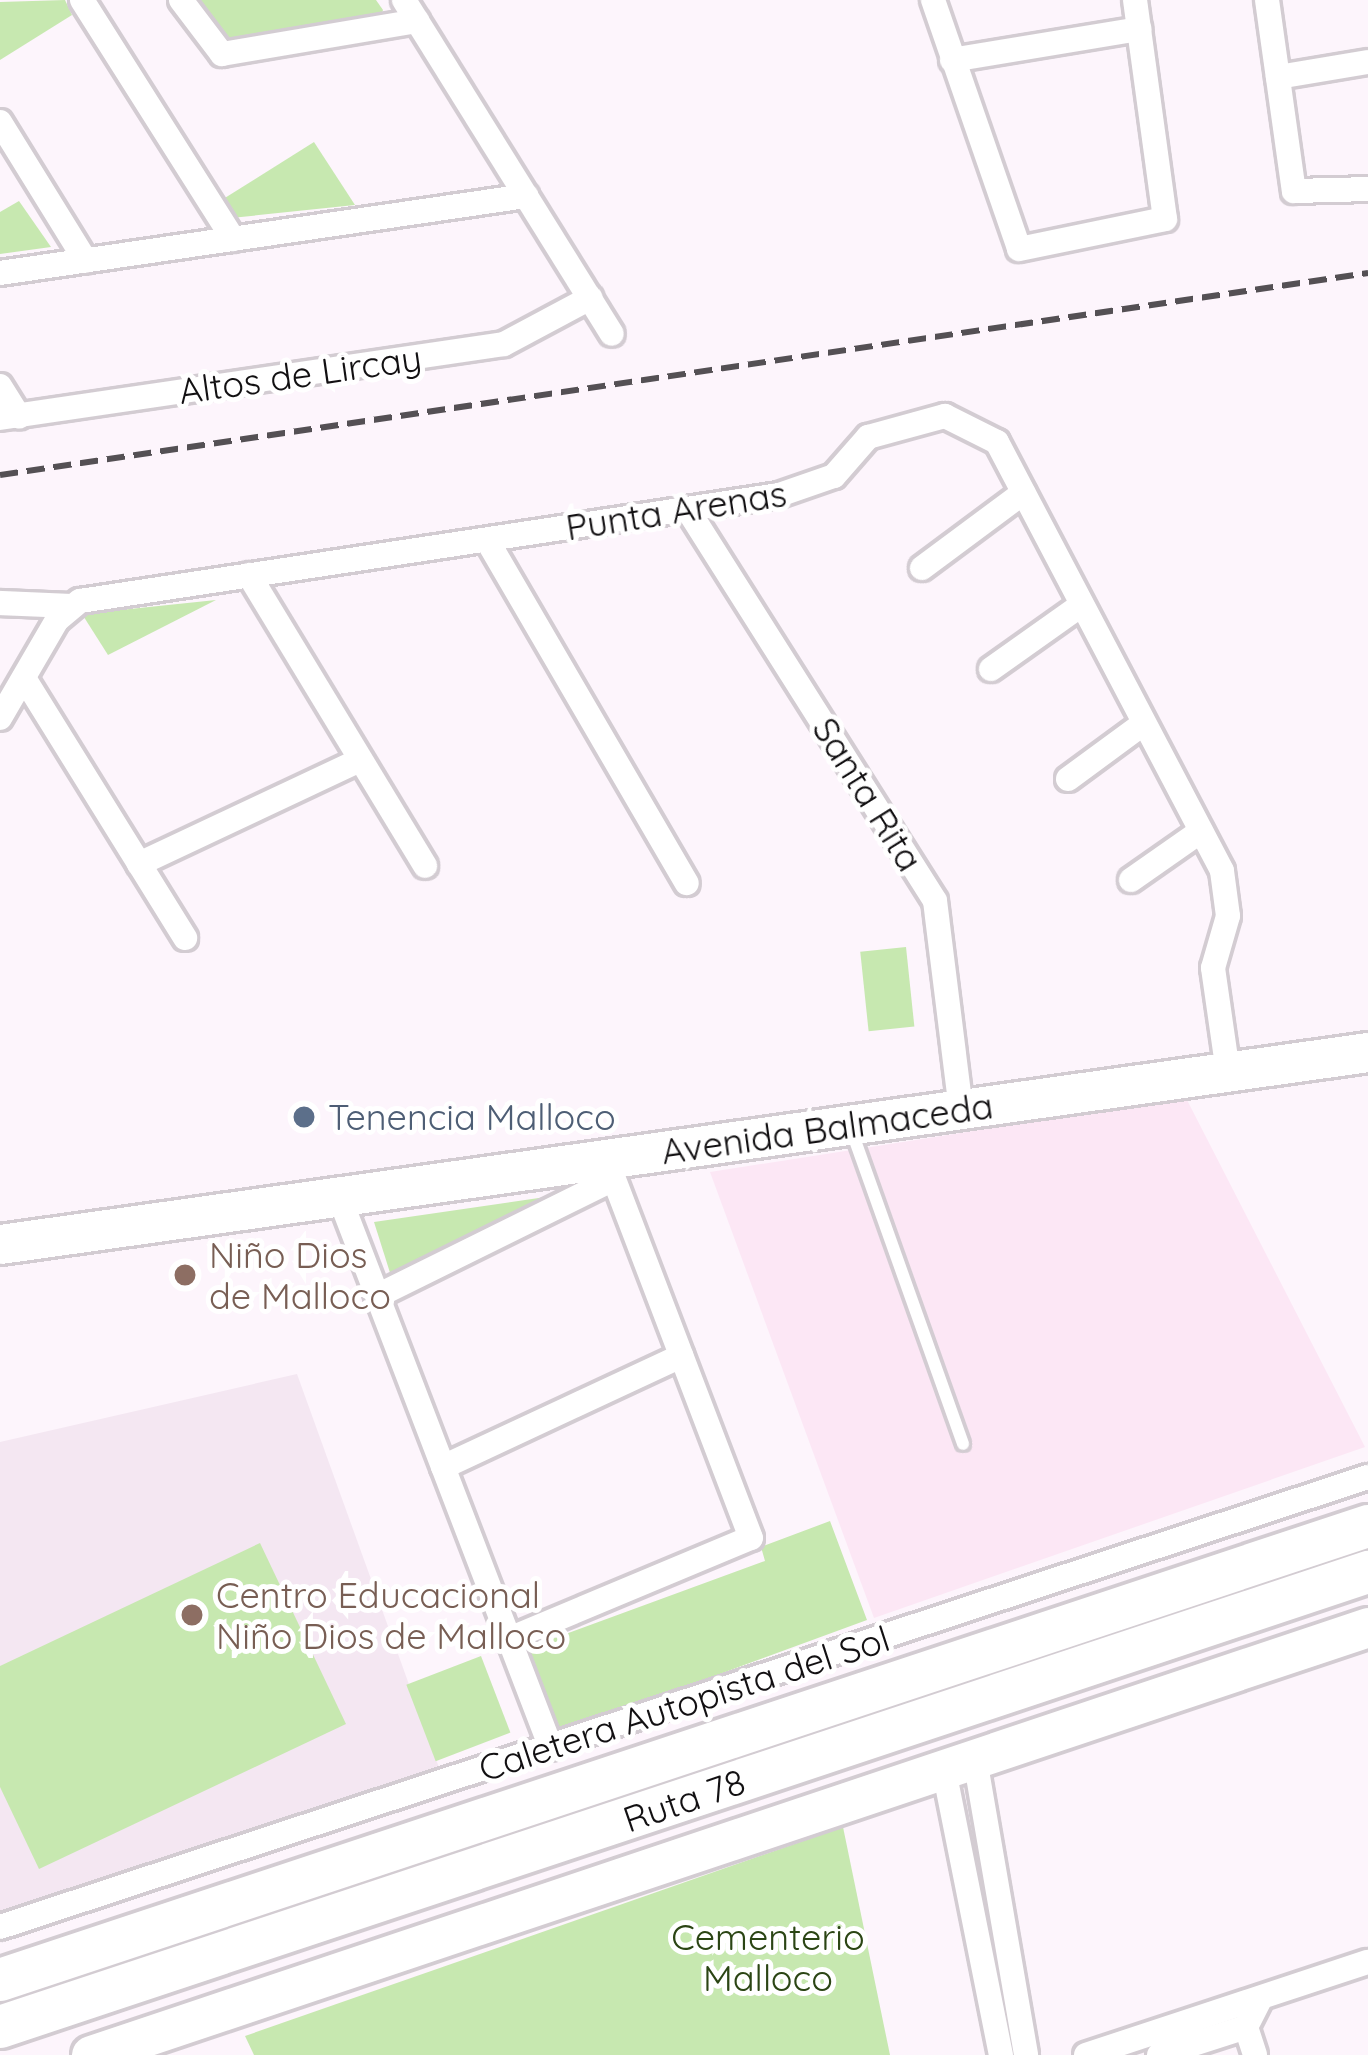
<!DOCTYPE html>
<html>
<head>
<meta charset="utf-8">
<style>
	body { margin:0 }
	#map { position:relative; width:1368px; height:2055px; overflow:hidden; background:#fdf5fc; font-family:Quicksand,sans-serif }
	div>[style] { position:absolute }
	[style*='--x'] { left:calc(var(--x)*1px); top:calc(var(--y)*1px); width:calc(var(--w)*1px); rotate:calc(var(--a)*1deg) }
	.built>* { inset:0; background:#f4e7f2 }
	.industrial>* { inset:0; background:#fce7f5 }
	.green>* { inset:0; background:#c7e8b0; transform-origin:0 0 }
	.roads { filter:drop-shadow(3px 0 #d3ccd2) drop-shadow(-3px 0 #d3ccd2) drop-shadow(0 3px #d3ccd2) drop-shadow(0 -3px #d3ccd2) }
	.lane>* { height:12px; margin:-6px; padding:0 6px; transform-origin:6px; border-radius:6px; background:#fff }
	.street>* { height:24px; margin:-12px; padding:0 12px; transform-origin:12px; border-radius:12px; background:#fff }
	.primary>* { height:39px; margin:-19.5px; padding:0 19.5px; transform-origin:19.5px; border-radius:19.5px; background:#fff }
	.highway>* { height:42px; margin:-21px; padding:0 21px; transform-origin:21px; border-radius:21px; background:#fff }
	.rail>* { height:6px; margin-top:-3px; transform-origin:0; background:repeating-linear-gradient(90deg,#545054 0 18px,transparent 0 27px) }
	.dots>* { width:33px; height:33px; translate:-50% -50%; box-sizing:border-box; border:6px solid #fff; border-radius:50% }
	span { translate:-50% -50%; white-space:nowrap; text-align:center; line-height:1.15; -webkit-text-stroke:10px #fff; paint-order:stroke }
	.street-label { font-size:36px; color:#121012 }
	.service-label { font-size:36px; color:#4e5e75 }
	.left { translate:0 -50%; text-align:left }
	.education-label { font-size:36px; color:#785e54 }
	.park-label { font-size:36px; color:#2b4514 }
</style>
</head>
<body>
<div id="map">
	<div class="built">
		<div style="clip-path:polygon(297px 1374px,446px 1787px,0 1929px,0 1442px)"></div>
	</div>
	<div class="industrial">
		<div style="clip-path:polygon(1186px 1098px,1365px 1447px,874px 1618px,710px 1172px)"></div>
	</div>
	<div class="green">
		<div style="clip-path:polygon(65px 0,72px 15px,0 60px,0 2px)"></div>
		<div style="clip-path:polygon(193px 0,376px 0,383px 10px,378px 24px,239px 45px,214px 34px)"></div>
		<div style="clip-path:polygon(314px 142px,355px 205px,231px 218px,220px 201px)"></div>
		<div style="clip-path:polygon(19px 201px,51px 247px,0 254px,0 212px)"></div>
		<div style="clip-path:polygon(216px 600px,108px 655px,82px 614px)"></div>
		<div style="left:906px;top:947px;width:80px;height:46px;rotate:84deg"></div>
		<div style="clip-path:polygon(566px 1194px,392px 1279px,374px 1222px)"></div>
		<div style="clip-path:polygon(830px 1521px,867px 1620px,553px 1735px,522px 1650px,765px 1561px,761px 1547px)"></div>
		<div style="clip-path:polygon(260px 1543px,346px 1724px,39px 1869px,0 1787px,0 1666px)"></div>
		<div style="left:481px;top:1656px;width:82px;height:80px;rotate:69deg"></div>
		<div style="clip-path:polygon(843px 1827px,890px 2055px,254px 2055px,245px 2036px)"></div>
	</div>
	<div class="roads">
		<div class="lane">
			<div style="--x:852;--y:1132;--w:331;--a:70.4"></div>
		</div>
		<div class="street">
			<div style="--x:82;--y:0;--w:283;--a:57.7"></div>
			<div style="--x:181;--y:0;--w:68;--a:52.8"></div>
			<div style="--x:222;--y:54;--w:198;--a:-9.6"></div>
			<div style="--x:404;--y:0;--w:393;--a:58.1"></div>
			<div style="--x:933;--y:0;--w:263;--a:70.9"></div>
			<div style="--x:1019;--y:249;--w:149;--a:-11.6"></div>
			<div style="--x:1165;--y:219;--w:221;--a:-97.8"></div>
			<div style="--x:1267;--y:0;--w:193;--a:82"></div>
			<div style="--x:1294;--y:191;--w:74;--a:-1.5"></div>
			<div style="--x:952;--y:60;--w:190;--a:-9.4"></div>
			<div style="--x:1278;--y:77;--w:91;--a:-9.5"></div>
			<div style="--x:0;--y:122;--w:163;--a:58.3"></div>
			<div style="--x:0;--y:273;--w:532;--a:-8.33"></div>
			<div style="--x:0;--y:386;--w:36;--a:58"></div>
			<div style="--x:0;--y:418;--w:509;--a:-8.35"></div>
			<div style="--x:504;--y:344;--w:98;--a:-28.1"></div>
			<div style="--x:688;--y:510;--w:462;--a:57.7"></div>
			<div style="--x:935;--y:901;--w:210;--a:82.9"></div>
			<div style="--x:487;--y:540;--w:397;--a:59.8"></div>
			<div style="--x:922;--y:568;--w:126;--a:-36.6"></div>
			<div style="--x:249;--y:575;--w:340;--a:58.8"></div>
			<div style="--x:0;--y:603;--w:71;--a:2.4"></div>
			<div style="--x:991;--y:669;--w:109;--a:-35.3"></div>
			<div style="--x:24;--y:678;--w:306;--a:58.2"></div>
			<div style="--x:0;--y:718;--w:113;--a:-59.8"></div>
			<div style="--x:57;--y:620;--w:30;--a:-40"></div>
			<div style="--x:80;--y:601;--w:707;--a:-8.62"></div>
			<div style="--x:779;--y:495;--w:58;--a:-19.1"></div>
			<div style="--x:834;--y:476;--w:52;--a:-48.9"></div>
			<div style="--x:868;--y:437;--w:80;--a:-15.3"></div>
			<div style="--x:945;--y:416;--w:58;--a:26.6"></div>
			<div style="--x:997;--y:442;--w:484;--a:62.3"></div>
			<div style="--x:1222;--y:871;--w:45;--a:82.4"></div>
			<div style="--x:1228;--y:916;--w:54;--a:106.1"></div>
			<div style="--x:1213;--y:968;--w:105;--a:81.8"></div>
			<div style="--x:1068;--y:779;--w:93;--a:-36.3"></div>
			<div style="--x:139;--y:864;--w:244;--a:-25.2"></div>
			<div style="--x:1131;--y:880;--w:85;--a:-35"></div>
			<div style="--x:339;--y:1196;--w:591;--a:68.99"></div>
			<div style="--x:377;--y:1296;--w:264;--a:-26.3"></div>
			<div style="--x:443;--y:1467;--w:263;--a:-25"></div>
			<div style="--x:509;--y:1639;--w:262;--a:-22.7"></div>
			<div style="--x:751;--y:1538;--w:406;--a:-110.9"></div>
			<div style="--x:975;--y:1759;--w:300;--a:80.2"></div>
			<div style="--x:944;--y:1770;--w:291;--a:78.7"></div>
			<div style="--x:0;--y:1927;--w:1440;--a:-18.21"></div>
			<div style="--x:1246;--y:2027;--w:29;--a:72"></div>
			<div style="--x:1086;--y:2055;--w:297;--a:-18.3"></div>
			<div style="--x:1159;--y:2055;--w:91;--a:-17.8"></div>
			<div style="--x:1246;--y:2027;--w:33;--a:-63"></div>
		</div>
		<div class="primary">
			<div style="--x:0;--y:1244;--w:1381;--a:-7.99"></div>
			<div style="--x:91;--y:2055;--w:1347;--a:-18.53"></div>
		</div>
		<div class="highway">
			<div style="--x:0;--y:1980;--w:1441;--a:-18.36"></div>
			<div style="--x:0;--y:2027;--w:1442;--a:-18.4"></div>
		</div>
	</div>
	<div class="rail">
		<div style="--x:0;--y:475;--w:1383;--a:-8.4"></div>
	</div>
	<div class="dots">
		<div style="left:304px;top:1117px;background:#5c6f8a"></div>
		<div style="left:185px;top:1275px;background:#8d6e63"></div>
		<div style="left:192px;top:1615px;background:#8d6e63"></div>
	</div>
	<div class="street-label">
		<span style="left:300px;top:374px;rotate:-8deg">Altos de Lircay</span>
		<span style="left:676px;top:510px;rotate:-9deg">Punta Arenas</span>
		<span style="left:868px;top:794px;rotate:58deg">Santa Rita</span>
		<span style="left:827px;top:1128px;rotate:-8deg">Avenida Balmaceda</span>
		<span style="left:684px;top:1703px;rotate:-18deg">Caletera Autopista del Sol</span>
		<span style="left:684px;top:1800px;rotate:-19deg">Ruta 78</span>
	</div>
	<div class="service-label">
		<span class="left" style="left:328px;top:1117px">Tenencia Malloco</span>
	</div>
	<div class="education-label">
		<span class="left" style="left:209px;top:1275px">Niño Dios<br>de Malloco</span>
		<span class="left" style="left:216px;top:1615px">Centro Educacional<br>Niño Dios de Malloco</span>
	</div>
	<div class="park-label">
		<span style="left:768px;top:1957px">Cementerio<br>Malloco</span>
	</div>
</div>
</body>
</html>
